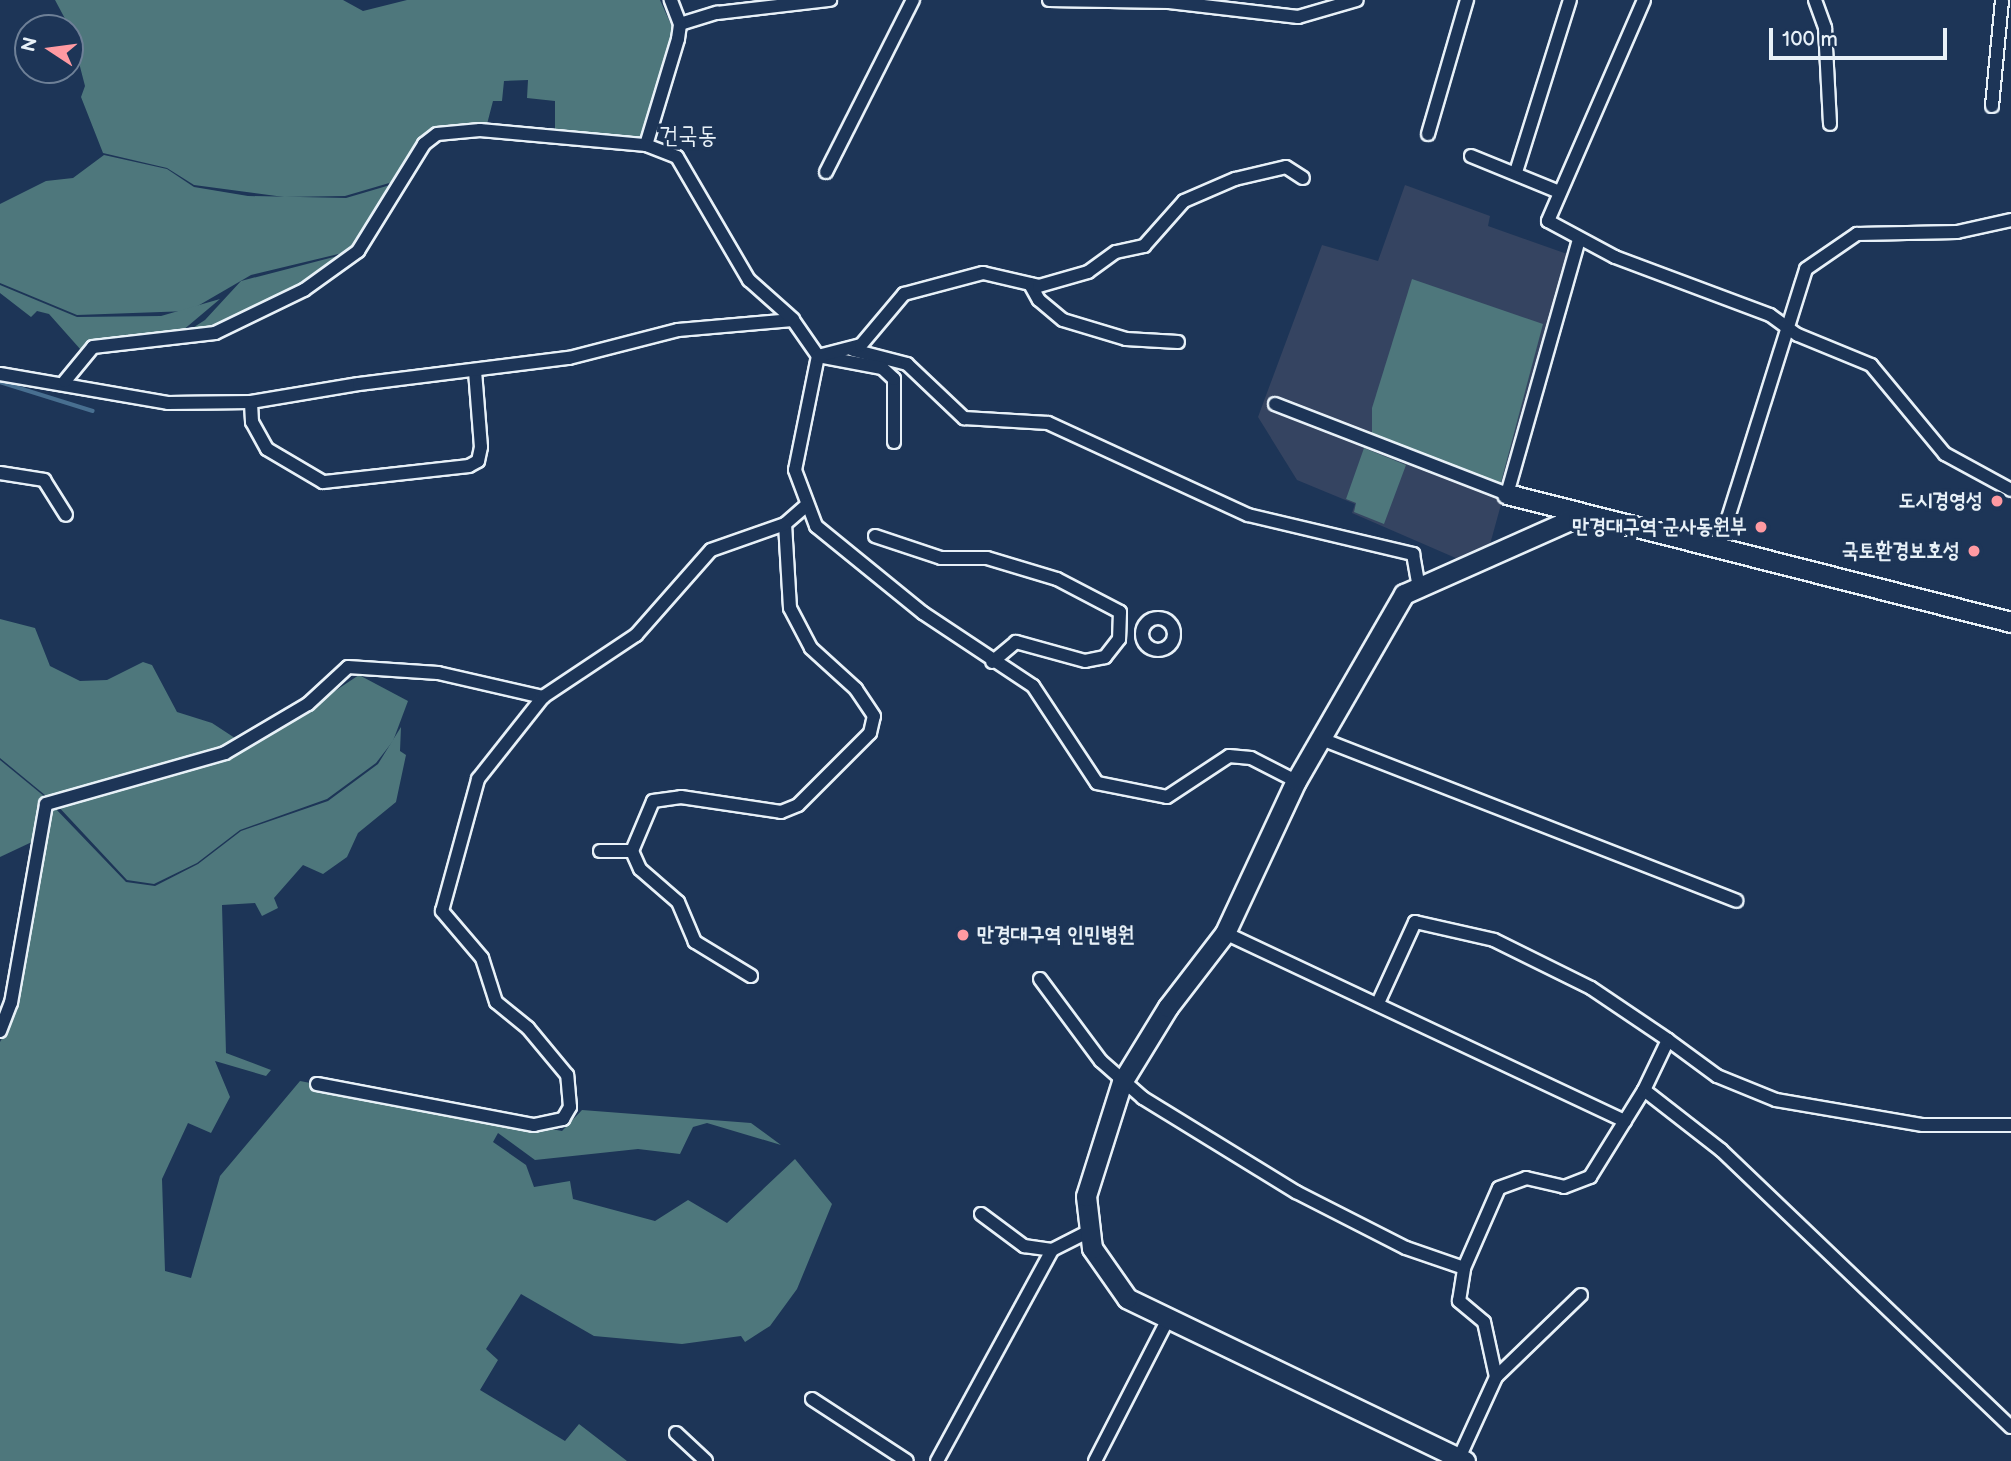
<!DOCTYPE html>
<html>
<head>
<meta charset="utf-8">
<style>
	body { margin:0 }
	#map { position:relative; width:2011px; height:1461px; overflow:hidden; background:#1d3557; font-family:"Balsamiq Sans","Poor Story",sans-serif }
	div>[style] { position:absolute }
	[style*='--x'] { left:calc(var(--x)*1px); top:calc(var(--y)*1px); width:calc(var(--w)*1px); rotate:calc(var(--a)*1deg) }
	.built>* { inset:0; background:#354461 }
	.green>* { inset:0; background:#4e777c }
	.stream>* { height:3.5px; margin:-1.75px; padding:0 1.75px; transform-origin:1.75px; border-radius:1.75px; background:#486f90 }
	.roads { filter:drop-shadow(2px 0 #e8f1f8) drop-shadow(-2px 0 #e8f1f8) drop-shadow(0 2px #e8f1f8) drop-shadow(0 -2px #e8f1f8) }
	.street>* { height:12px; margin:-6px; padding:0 6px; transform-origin:6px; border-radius:6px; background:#1d3557 }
	.street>.ring { margin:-6px; padding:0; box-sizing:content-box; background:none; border:12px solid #1d3557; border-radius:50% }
	.secondary>* { height:19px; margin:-9.5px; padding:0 9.5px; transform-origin:9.5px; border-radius:9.5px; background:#1d3557 }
	.dots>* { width:19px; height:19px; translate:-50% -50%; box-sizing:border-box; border:4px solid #1d3557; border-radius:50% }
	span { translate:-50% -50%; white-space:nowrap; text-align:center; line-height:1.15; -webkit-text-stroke:7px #1d3557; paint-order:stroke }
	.poi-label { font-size:21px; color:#e8f1f8; font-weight:700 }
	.right { translate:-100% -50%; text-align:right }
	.left { translate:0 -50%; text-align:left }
	.quarter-label { font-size:24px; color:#e8f1f8 }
	.north { position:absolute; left:14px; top:14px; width:70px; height:70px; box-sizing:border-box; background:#1d3557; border:2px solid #6e8097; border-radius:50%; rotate:283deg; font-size:19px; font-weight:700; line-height:28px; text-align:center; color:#e8f1f8 }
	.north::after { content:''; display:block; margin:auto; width:24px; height:32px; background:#ff9aa2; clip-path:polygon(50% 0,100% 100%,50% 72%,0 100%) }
	.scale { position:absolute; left:1769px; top:28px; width:178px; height:32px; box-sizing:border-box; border:4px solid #e8f1f8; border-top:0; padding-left:9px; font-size:21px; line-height:24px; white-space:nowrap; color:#e8f1f8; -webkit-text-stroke:5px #1d3557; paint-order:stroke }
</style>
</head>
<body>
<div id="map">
	<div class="built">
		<div style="clip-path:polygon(1405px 185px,1490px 216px,1488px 226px,1570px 255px,1489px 548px,1476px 557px,1458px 559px,1352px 513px,1355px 504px,1297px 480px,1258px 417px,1322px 245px,1378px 261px)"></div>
	</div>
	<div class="green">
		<div style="clip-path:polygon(55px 0,343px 0,363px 11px,407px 0,660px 0,673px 29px,642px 143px,555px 133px,555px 101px,527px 98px,528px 80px,504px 81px,502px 101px,493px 101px,486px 128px,441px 131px,396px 181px,345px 196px,284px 197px,194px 185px,167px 168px,103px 153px,81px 97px,85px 86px,70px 28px)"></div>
		<div style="clip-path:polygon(104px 155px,167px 169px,194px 187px,248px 196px,346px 198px,397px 183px,355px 250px,251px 275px,189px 311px,77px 315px,0 283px,0 204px,46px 181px,73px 178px)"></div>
		<div style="clip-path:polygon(353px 252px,214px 332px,177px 338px,205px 320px,241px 281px)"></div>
		<div style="clip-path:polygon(1412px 279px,1543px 324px,1500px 486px,1372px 437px,1372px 408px)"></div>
		<div style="clip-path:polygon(0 285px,77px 317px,161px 316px,220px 299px,182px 331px,81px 350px,49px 314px,37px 311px,31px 317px,0 293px)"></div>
		<div style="clip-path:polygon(1364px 448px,1406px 465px,1384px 524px,1354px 512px,1356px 503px,1346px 499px)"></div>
		<div style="clip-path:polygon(0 619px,35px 628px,50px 666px,80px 681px,107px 680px,143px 662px,152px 665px,177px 712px,212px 723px,241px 742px,51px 800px,0 758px)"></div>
		<div style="clip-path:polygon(359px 675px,408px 701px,393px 741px,376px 763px,327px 799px,240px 830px,197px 863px,154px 884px,127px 880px,56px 804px,249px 748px)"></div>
		<div style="clip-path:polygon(401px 727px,400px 751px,406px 755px,396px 802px,358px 833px,347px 857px,323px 874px,303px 865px,274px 898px,278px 908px,262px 916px,255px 903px,222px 905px,226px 1053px,271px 1070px,266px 1076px,215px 1061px,230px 1097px,211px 1133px,188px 1123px,162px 1179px,165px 1271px,191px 1278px,220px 1176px,300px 1081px,562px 1131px,582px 1110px,751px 1123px,781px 1145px,707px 1123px,693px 1127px,680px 1154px,638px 1149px,535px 1160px,498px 1133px,493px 1142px,526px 1165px,534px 1187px,570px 1181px,573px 1199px,655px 1221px,688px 1200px,727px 1223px,795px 1159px,832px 1204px,797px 1289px,770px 1326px,745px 1342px,741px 1336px,682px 1344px,594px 1336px,521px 1294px,486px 1349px,498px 1360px,480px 1390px,565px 1441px,579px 1424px,627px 1461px,0 1461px,0 1042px,15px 1014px,47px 816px,53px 806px,126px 882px,155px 886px,198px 864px,241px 831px,328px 801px,378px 764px)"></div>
		<div style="clip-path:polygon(0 760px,50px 801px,34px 841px,0 857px)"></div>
	</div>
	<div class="stream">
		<div style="--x:0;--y:382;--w:97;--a:17.3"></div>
	</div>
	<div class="roads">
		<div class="street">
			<div style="--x:1049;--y:0;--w:120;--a:1"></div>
			<div style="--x:1169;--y:2;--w:130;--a:6.6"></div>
			<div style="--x:1298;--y:17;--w:61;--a:-16.1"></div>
			<div style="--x:1644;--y:0;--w:241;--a:113.5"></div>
			<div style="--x:1548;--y:221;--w:76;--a:28.2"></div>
			<div style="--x:1615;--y:257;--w:165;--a:20.5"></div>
			<div style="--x:1770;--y:315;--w:34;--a:36"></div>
			<div style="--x:1798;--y:335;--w:79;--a:22.3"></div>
			<div style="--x:1871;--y:365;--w:116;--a:50.3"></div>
			<div style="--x:1945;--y:454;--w:75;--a:28.6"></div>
			<div style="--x:1815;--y:0;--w:30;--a:70"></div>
			<div style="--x:1825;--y:28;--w:96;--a:87"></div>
			<div style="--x:680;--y:24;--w:39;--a:-17"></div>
			<div style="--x:717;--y:13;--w:114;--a:-6.6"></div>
			<div style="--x:1992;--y:106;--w:106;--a:-84.6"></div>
			<div style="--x:1428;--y:134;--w:140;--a:-73.8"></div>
			<div style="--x:646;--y:145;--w:111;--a:-73.2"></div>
			<div style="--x:678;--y:39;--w:15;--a:-82"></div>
			<div style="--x:680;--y:24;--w:26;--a:-111"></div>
			<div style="--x:1471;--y:156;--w:95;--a:22.2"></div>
			<div style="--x:826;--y:172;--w:193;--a:-63.2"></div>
			<div style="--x:1516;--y:172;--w:180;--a:-72.6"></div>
			<div style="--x:1030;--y:284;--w:18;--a:61"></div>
			<div style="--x:1039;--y:300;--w:31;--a:40"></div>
			<div style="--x:1063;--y:320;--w:66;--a:16.8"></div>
			<div style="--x:1126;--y:339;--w:52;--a:3.3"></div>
			<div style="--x:853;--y:350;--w:56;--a:14.5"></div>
			<div style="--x:907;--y:364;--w:79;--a:43.5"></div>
			<div style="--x:964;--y:418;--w:84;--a:3.4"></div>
			<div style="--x:1048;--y:423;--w:220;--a:24.7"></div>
			<div style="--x:1248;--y:515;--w:170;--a:13.3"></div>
			<div style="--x:1413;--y:554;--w:29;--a:80"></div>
			<div style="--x:475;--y:371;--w:76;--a:85.5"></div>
			<div style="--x:481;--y:447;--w:14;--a:102"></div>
			<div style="--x:478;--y:461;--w:10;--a:151"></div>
			<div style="--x:469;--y:466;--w:147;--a:173.7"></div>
			<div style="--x:323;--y:482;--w:65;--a:-149.5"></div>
			<div style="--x:267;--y:449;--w:31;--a:-119"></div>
			<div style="--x:252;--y:422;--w:20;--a:-93"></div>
			<div style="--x:251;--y:402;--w:109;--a:-9.5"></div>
			<div style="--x:359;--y:384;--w:212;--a:-7.1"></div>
			<div style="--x:569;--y:358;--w:113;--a:-14.4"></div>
			<div style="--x:678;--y:330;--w:115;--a:-5"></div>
			<div style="--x:793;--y:320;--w:44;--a:55.2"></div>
			<div style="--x:818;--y:356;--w:116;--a:101.4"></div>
			<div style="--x:795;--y:470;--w:60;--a:69.4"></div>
			<div style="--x:816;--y:526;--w:138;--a:39.1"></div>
			<div style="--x:923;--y:613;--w:132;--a:33.6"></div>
			<div style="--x:1033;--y:686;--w:116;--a:56.6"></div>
			<div style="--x:1097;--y:783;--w:71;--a:11.3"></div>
			<div style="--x:1167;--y:797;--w:74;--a:-33.5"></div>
			<div style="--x:1229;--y:756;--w:22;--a:5"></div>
			<div style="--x:1251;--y:758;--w:51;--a:27.1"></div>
			<div style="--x:0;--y:374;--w:170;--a:9.8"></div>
			<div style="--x:168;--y:403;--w:83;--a:-0.7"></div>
			<div style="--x:65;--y:381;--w:44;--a:-50.5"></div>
			<div style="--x:93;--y:347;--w:123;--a:-6.5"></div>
			<div style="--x:215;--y:333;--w:99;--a:-25.8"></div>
			<div style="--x:304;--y:290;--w:67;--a:-35.8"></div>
			<div style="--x:358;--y:251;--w:126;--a:-58.3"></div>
			<div style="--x:424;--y:144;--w:16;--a:-38"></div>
			<div style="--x:437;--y:134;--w:43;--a:-5.3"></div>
			<div style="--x:480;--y:130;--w:167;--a:5.2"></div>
			<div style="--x:646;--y:145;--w:33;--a:21"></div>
			<div style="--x:677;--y:157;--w:143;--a:59.7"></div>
			<div style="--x:749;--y:280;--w:59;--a:41.6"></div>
			<div style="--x:1275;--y:404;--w:249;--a:21.2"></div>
			<div style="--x:1507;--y:494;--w:264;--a:-74.2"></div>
			<div style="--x:894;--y:442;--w:63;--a:-90"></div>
			<div style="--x:894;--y:379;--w:16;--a:-137"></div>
			<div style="--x:882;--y:368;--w:65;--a:-169.4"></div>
			<div style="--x:818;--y:356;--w:44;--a:-14.3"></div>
			<div style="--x:861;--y:345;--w:67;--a:-49.9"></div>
			<div style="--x:904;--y:294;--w:82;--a:-14.9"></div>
			<div style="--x:983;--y:273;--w:57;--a:13.1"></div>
			<div style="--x:1039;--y:286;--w:51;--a:-15.9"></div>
			<div style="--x:1088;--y:272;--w:34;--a:-36"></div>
			<div style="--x:1116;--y:252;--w:29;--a:-12"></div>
			<div style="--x:1144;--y:246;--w:60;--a:-48.4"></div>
			<div style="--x:1184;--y:201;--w:56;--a:-23.3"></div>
			<div style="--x:1235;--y:179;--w:52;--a:-13.2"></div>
			<div style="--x:1286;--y:167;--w:20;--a:33"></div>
			<div style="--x:0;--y:473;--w:45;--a:9"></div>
			<div style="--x:44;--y:480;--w:41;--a:57.8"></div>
			<div style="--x:875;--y:536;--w:70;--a:18.4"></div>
			<div style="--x:941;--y:558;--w:46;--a:0"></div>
			<div style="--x:987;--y:558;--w:73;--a:16.7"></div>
			<div style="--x:1057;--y:579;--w:71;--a:27.6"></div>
			<div style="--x:1120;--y:612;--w:27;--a:92"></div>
			<div style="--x:1119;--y:639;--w:23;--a:128"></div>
			<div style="--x:1105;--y:657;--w:20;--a:169"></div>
			<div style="--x:1085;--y:661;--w:72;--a:-164.6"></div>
			<div style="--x:1016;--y:642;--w:31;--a:140"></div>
			<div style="--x:1718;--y:550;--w:294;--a:-72.6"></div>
			<div style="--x:1806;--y:269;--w:62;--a:-34.5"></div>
			<div style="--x:1857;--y:234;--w:100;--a:-1.1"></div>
			<div style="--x:1957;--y:232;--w:55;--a:-12.5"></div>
			<div class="ring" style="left:1142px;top:618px;width:20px;height:20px"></div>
			<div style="--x:1319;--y:738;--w:448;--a:21.3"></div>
			<div style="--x:600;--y:851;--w:32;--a:0"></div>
			<div style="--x:1225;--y:933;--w:442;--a:25.2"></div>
			<div style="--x:751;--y:976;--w:66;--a:-148.7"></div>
			<div style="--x:695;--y:942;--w:43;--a:-113"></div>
			<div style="--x:678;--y:902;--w:50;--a:-139"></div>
			<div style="--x:640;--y:869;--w:20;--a:-114"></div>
			<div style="--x:632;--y:851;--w:54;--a:-67.2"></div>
			<div style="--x:653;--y:801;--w:28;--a:-8"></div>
			<div style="--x:681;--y:797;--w:101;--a:8.5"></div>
			<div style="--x:781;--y:812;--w:18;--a:-22"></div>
			<div style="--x:798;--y:805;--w:102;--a:-45"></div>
			<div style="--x:870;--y:733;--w:17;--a:-77"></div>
			<div style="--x:874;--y:716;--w:32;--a:-124"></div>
			<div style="--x:856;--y:689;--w:61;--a:-137.7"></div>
			<div style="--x:811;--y:648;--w:45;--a:-117.7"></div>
			<div style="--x:790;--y:608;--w:84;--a:-93.4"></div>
			<div style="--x:785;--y:524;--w:28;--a:-41"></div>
			<div style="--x:1040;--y:979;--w:102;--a:53.4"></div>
			<div style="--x:1101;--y:1061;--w:56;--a:41.4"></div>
			<div style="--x:1143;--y:1098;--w:180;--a:31.6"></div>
			<div style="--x:1296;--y:1192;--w:123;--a:27"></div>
			<div style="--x:1406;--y:1248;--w:61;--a:19"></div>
			<div style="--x:1464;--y:1268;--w:87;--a:-66.4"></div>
			<div style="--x:1499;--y:1188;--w:29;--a:-20"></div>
			<div style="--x:1526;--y:1178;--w:39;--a:13"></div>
			<div style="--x:1564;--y:1187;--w:28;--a:-21"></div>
			<div style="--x:1590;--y:1177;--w:102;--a:-58.2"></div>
			<div style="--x:1644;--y:1090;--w:98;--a:37.9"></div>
			<div style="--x:1721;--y:1150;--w:401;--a:43.7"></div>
			<div style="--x:1378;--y:1003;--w:89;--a:-65.4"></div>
			<div style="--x:1415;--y:922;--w:81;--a:12.8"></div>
			<div style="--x:1494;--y:940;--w:108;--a:26.3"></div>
			<div style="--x:1591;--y:988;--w:93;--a:34"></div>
			<div style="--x:1668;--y:1040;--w:55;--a:115.6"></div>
			<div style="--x:0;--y:1031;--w:30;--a:-69"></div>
			<div style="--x:11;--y:1003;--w:202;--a:-80"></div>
			<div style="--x:46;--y:804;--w:186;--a:-15.9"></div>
			<div style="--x:225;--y:753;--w:96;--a:-30.6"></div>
			<div style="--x:308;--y:704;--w:54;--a:-42.8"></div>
			<div style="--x:348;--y:667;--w:90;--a:3.8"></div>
			<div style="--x:438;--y:673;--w:108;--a:12.9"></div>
			<div style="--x:1668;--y:1040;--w:61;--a:36.3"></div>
			<div style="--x:1717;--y:1076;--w:64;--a:22.1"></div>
			<div style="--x:1776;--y:1100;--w:149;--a:9.7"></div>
			<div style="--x:1923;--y:1125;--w:88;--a:0"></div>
			<div style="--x:317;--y:1084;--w:221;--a:10.7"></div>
			<div style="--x:534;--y:1125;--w:30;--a:-12"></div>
			<div style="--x:563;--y:1119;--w:14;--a:-60"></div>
			<div style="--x:570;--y:1107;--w:32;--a:-95"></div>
			<div style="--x:567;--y:1075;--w:61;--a:-129.7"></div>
			<div style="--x:528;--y:1028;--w:41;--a:-140.9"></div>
			<div style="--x:496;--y:1002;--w:46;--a:-107.7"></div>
			<div style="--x:482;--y:958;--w:62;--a:-130.4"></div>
			<div style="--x:442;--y:911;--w:137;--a:-74.7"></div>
			<div style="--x:478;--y:779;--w:105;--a:-51.6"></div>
			<div style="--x:543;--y:697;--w:112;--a:-33.7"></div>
			<div style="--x:636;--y:635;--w:113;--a:-48.6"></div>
			<div style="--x:711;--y:550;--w:78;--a:-19.4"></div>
			<div style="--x:981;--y:1214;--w:54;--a:36.7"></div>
			<div style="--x:1024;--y:1246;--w:28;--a:8"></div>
			<div style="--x:1496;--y:1377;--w:118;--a:-44"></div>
			<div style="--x:812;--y:1399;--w:113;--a:33.1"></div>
			<div style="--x:676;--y:1433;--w:41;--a:43"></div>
			<div style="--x:1459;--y:1458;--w:89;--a:-65.4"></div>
			<div style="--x:1496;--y:1377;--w:56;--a:-102.3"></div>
			<div style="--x:1484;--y:1322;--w:33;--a:-140"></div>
			<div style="--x:1459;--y:1301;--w:33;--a:-81"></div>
			<div style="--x:937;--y:1461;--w:240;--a:-61.4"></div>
			<div style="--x:1052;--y:1250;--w:39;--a:-27"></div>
			<div style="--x:1095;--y:1461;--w:157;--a:-62.8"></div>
		</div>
		<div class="secondary">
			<div style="--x:1507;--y:494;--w:520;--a:14.25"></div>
			<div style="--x:1465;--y:1461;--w:375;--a:-154.3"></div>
			<div style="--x:1127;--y:1298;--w:61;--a:-125"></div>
			<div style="--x:1092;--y:1248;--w:52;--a:-96.6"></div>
			<div style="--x:1086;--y:1196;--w:120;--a:-72.5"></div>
			<div style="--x:1122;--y:1082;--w:88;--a:-58.5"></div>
			<div style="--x:1168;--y:1007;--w:93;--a:-52.4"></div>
			<div style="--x:1225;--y:933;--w:168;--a:-65"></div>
			<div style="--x:1296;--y:781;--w:216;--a:-60"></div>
			<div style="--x:1404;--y:594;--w:192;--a:-24"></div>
		</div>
	</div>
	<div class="dots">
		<div style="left:1997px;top:501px;background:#ff9aa2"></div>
		<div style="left:1761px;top:527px;background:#ff9aa2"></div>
		<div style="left:1974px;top:551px;background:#ff9aa2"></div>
		<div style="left:963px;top:935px;background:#ff9aa2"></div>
	</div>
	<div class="poi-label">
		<span class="right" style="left:1983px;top:501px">도시경영성</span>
		<span class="right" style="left:1747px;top:527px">만경대구역 군사동원부</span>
		<span class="right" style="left:1960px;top:551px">국토환경보호성</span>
		<span class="left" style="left:977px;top:935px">만경대구역 인민병원</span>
	</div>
	<div class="quarter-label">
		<span style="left:688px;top:136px">건국동</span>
	</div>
	<div class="north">N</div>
	<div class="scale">100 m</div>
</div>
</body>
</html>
